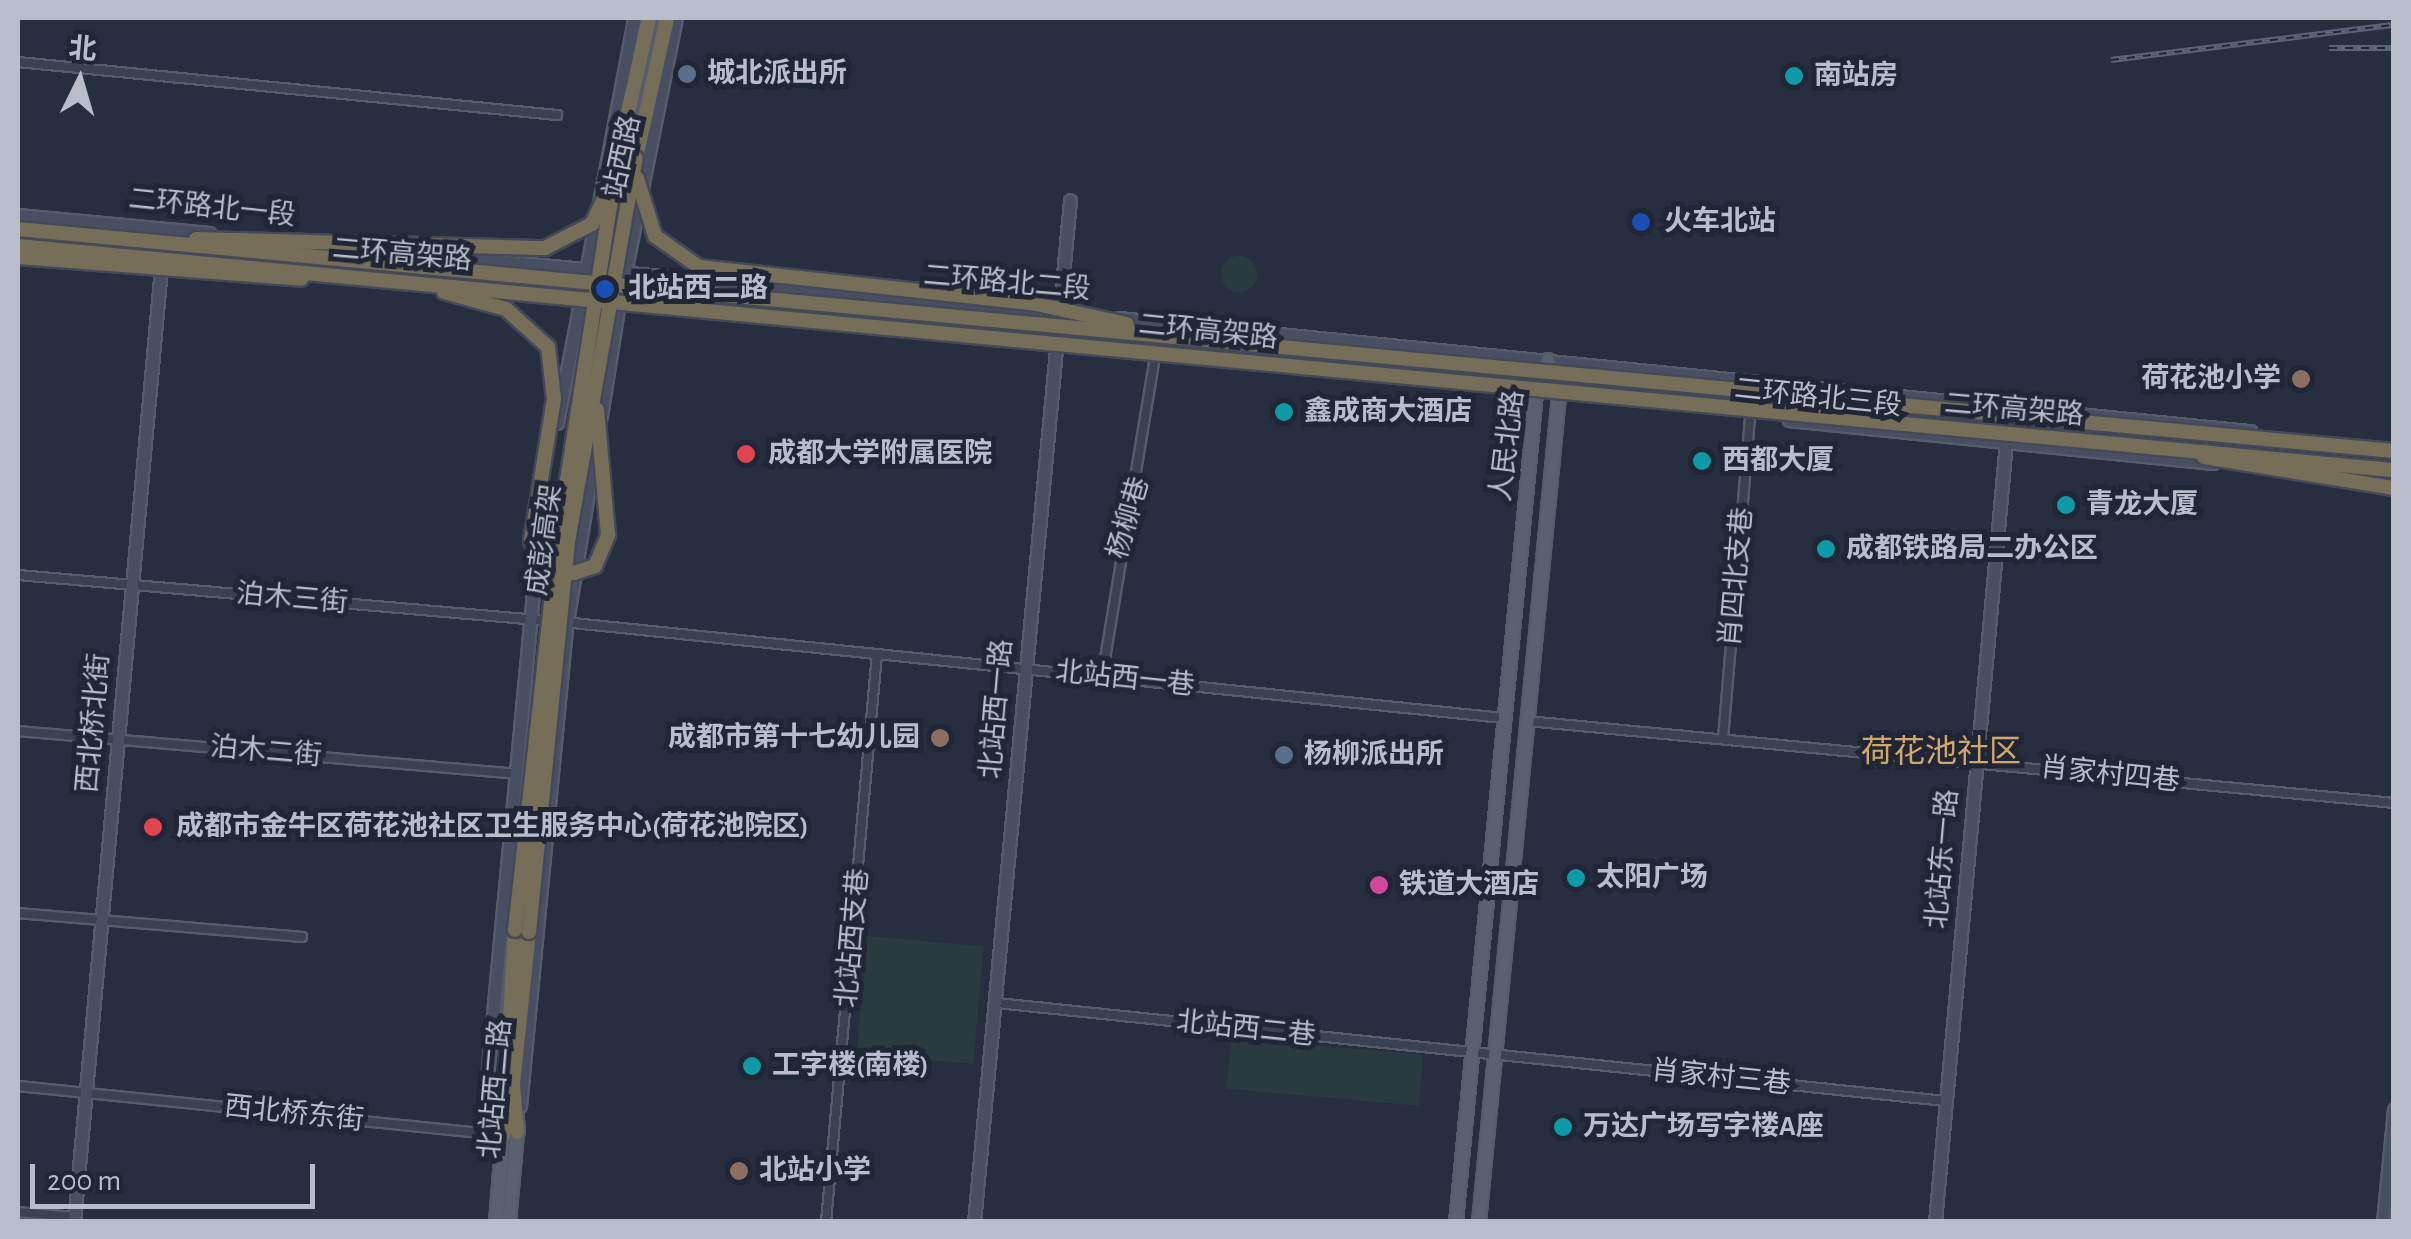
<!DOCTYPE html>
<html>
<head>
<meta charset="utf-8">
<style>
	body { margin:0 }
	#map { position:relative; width:2411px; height:1239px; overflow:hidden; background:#272e40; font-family:"Alegreya Sans","Noto Sans SC",sans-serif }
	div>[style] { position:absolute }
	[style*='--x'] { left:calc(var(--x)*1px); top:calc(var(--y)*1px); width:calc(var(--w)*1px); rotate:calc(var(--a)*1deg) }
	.green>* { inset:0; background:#293b41; transform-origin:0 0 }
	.round { border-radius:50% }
	.roads { filter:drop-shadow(2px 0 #565c6b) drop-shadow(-2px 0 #565c6b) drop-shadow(0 2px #565c6b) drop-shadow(0 -2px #565c6b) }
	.street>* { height:8px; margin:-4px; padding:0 4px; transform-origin:4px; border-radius:4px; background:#3b4150 }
	.secondary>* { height:11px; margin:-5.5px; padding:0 5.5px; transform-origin:5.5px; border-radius:5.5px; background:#494f63 }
	.primary>* { height:12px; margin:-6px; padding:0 6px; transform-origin:6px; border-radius:6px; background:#596070 }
	.highway>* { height:14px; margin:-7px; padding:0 7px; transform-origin:7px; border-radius:7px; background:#766e58 }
	.rail>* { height:6px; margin-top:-3px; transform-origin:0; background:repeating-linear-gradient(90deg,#202636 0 8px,#5d6477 0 16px); box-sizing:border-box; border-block:2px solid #5d6477 }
	.bridges { filter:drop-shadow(2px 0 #434958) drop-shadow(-2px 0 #434958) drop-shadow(0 2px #434958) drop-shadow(0 -2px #434958) }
	.highway-bridge>* { height:14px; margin:-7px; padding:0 7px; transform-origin:7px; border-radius:7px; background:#766e58 }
	.dots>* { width:28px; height:28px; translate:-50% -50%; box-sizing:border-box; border:5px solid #202636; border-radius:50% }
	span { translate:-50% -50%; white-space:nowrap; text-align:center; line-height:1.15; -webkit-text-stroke:10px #202636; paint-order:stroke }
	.poi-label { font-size:28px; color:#b8bccb; font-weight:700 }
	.left { translate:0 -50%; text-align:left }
	.right { translate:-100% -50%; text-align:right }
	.street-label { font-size:28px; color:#b8bccb }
	.quarter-label { font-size:32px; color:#d3a66b }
	.frame { position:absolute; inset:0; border:20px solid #b8bccb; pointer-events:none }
	.north { position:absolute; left:30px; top:30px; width:100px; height:100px; -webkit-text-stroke:8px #202636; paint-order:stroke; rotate:5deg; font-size:28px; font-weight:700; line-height:40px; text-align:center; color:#b8bccb }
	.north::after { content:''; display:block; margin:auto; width:35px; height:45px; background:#b8bccb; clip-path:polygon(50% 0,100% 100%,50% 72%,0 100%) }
	.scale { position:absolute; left:30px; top:1164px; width:285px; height:45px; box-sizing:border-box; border:5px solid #b8bccb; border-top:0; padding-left:12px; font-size:30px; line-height:35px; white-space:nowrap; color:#b8bccb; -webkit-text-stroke:8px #202636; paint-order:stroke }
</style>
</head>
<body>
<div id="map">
	<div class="green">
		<div class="round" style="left:1221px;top:256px;width:36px;height:36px"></div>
		<div style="left:867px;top:936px;width:117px;height:118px;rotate:5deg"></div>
		<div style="left:1231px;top:1038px;width:193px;height:51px;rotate:5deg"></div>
	</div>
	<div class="roads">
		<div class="street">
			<div style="--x:18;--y:62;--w:542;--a:5.62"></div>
			<div style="--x:18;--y:575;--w:533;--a:4.95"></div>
			<div style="--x:563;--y:622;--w:945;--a:5.83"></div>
			<div style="--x:1102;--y:677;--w:323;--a:-80.6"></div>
			<div style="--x:1527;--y:721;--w:871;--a:5.4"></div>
			<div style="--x:18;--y:731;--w:499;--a:4.9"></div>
			<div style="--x:1723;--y:739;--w:324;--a:-85.2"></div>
			<div style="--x:18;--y:913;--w:285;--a:4.8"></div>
			<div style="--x:997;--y:1003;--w:954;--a:5.9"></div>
			<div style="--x:18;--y:1086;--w:487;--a:5.8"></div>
			<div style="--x:18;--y:1212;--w:56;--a:5.1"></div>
			<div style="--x:826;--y:1222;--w:570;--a:-84.87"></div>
		</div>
		<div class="secondary">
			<div style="--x:18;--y:215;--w:192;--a:5.4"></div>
			<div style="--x:377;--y:250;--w:662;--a:5.2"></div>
			<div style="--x:624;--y:278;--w:265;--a:-78.7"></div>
			<div style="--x:1119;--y:318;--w:1137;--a:5.71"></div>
			<div style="--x:601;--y:416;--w:121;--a:-81"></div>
			<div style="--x:1789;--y:420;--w:426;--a:5.8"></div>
			<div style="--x:557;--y:423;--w:412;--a:-79.2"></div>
			<div style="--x:2361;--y:477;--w:33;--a:5"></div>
			<div style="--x:520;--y:1106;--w:486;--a:-84.5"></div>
			<div style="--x:567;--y:622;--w:180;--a:-80.7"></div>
			<div style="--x:502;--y:1131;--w:46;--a:-110.4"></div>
			<div style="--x:486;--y:1088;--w:540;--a:-84.58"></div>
			<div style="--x:74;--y:1222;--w:991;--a:-84.79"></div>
			<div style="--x:974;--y:1222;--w:1026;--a:-84.63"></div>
			<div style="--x:1935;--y:1222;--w:783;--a:-84.8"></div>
			<div style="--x:2383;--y:1222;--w:113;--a:-84.4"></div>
		</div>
		<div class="primary">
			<div style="--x:496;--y:1222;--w:87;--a:-85.4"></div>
			<div style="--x:509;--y:1222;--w:90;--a:-84.9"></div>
			<div style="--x:1456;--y:1222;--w:832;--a:-84.48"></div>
			<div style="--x:1536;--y:394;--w:36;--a:-71"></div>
			<div style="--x:1479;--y:1222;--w:830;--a:-84.47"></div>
			<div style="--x:1559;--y:396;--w:34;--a:-107"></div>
		</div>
		<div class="highway">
			<div style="--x:618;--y:157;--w:142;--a:-77.4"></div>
			<div style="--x:636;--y:158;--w:143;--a:-77.5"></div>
			<div style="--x:517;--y:1132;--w:48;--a:-94.8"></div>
			<div style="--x:513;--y:1084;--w:153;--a:-84"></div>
			<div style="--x:503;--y:1135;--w:205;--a:-86.6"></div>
		</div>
	</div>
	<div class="rail">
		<div style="--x:2329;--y:48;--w:65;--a:0"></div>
		<div style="--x:2111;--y:60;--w:285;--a:-7.1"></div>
	</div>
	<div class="bridges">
		<div class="highway-bridge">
			<div style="--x:637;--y:178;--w:61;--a:72.8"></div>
			<div style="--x:655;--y:236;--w:54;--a:35.2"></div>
			<div style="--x:699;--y:267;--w:335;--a:6.2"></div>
			<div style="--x:1032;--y:303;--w:97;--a:12.5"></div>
			<div style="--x:18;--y:229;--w:2386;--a:5.34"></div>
			<div style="--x:196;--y:239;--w:349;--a:1.5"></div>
			<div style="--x:545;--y:248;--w:53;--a:-27.1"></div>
			<div style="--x:592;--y:224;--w:26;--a:-65"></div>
			<div style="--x:18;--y:246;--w:2387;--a:5.39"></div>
			<div style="--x:18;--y:257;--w:284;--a:4.4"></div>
			<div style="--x:444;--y:292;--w:64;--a:15.3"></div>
			<div style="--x:506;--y:309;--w:57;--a:42.1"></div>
			<div style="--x:548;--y:347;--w:52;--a:83.4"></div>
			<div style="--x:554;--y:399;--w:144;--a:99.2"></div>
			<div style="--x:531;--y:541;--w:18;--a:63"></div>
			<div style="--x:539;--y:557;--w:38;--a:25"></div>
			<div style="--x:574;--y:573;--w:22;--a:-18"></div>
			<div style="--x:595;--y:566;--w:34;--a:-67"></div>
			<div style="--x:608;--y:535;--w:126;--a:-95"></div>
			<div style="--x:2204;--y:457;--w:193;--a:9.3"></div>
			<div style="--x:515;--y:930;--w:394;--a:-83.7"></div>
			<div style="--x:558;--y:538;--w:386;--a:-81.1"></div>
			<div style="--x:529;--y:932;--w:392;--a:-84.3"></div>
			<div style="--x:568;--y:542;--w:390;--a:-80"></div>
		</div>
	</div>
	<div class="dots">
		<div style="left:687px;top:74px;background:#5c6f8a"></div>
		<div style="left:1794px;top:76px;background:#0f9aa8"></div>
		<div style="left:1641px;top:222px;background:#1a4fb4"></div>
		<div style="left:605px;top:289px;background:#1a4fb4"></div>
		<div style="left:2301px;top:379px;background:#8d6e63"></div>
		<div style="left:1284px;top:412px;background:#0f9aa8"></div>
		<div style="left:746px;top:454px;background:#e0444e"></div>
		<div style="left:1702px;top:461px;background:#0f9aa8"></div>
		<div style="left:2066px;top:505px;background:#0f9aa8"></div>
		<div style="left:1826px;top:549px;background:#0f9aa8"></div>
		<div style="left:940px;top:738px;background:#8d6e63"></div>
		<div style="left:1284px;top:755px;background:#5c6f8a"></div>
		<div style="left:153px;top:827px;background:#e0444e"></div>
		<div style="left:1576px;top:878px;background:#0f9aa8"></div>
		<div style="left:1379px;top:885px;background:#d1479c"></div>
		<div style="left:752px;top:1066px;background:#0f9aa8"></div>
		<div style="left:1563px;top:1127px;background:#0f9aa8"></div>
		<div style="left:739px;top:1171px;background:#8d6e63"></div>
	</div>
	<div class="poi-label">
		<span class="left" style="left:707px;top:74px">城北派出所</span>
		<span class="left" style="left:1814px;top:76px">南站房</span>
		<span class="left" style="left:1664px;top:222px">火车北站</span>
		<span class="left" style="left:628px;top:289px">北站西二路</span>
		<span class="right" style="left:2281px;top:379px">荷花池小学</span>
		<span class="left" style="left:1304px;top:412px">鑫成商大酒店</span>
		<span class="left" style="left:768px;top:454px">成都大学附属医院</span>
		<span class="left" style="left:1722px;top:461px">西都大厦</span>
		<span class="left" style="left:2086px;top:505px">青龙大厦</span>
		<span class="left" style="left:1846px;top:549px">成都铁路局二办公区</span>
		<span class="right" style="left:920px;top:738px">成都市第十七幼儿园</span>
		<span class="left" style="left:1304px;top:755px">杨柳派出所</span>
		<span class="left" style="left:176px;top:827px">成都市金牛区荷花池社区卫生服务中心(荷花池院区)</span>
		<span class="left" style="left:1596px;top:878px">太阳广场</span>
		<span class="left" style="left:1399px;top:885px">铁道大酒店</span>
		<span class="left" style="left:772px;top:1066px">工字楼(南楼)</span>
		<span class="left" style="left:1583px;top:1127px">万达广场写字楼A座</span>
		<span class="left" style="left:759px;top:1171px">北站小学</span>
	</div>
	<div class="street-label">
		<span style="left:623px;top:157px;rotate:-78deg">站西路</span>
		<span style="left:212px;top:208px;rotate:6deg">二环路北一段</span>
		<span style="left:402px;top:255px;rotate:5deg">二环高架路</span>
		<span style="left:1007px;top:283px;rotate:5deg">二环路北二段</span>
		<span style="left:1208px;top:332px;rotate:6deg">二环高架路</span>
		<span style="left:1818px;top:398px;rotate:6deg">二环路北三段</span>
		<span style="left:2014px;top:410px;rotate:5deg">二环高架路</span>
		<span style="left:1508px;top:446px;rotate:-83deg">人民北路</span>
		<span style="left:1129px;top:518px;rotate:-74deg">杨柳巷</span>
		<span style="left:545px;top:540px;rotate:-82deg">成彭高架</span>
		<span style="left:1737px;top:577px;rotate:-85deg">肖四北支巷</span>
		<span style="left:292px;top:599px;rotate:5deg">泊木三街</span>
		<span style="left:1125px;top:679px;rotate:6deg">北站西一巷</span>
		<span style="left:997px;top:709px;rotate:-85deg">北站西一路</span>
		<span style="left:94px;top:723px;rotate:-85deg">西北桥北街</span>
		<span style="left:266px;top:752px;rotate:5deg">泊木二街</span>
		<span style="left:2110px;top:775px;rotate:6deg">肖家村四巷</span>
		<span style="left:1943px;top:859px;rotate:-85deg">北站东一路</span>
		<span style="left:853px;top:938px;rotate:-85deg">北站西支巷</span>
		<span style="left:1246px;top:1029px;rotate:6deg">北站西二巷</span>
		<span style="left:1721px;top:1078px;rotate:6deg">肖家村三巷</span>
		<span style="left:496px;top:1089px;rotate:-85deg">北站西二路</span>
		<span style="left:294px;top:1114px;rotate:6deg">西北桥东街</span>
	</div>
	<div class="quarter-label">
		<span style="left:1941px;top:752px">荷花池社区</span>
	</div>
	<div class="frame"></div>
	<div class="north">北</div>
	<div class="scale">200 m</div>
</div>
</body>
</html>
